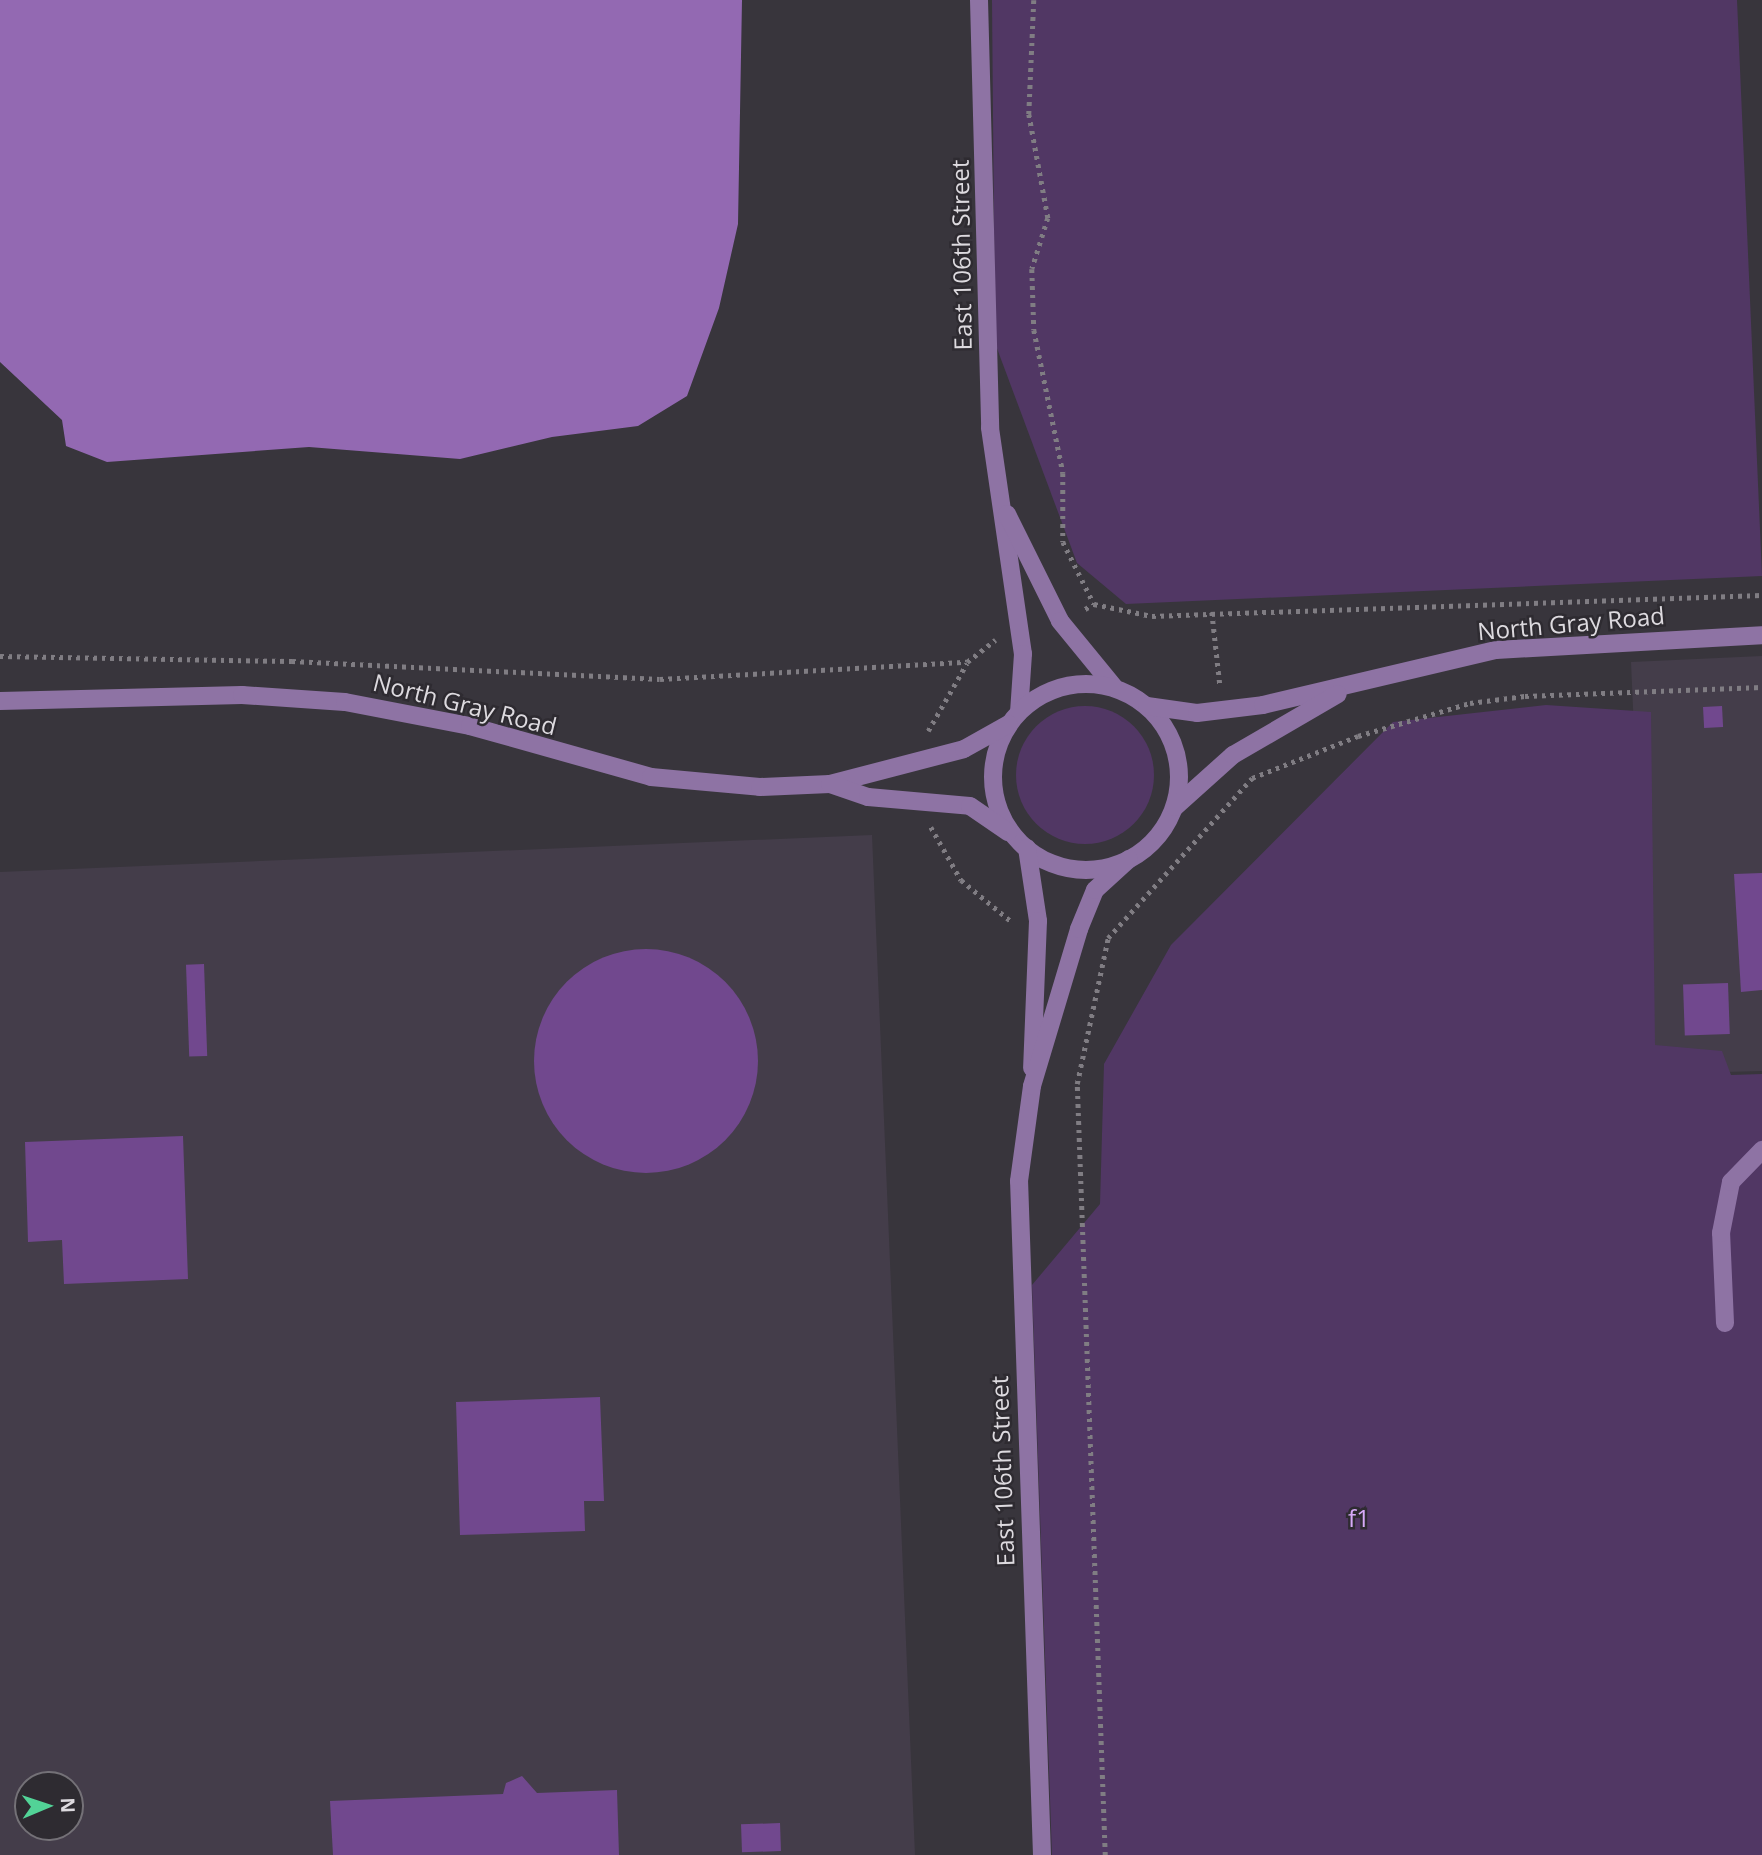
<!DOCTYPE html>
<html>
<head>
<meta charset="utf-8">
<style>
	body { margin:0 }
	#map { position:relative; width:1762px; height:1855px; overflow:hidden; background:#38353c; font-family:"Open Sans",sans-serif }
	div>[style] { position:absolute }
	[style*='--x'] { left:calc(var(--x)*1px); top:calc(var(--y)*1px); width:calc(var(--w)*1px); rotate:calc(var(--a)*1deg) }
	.built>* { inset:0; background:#443d4a }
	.green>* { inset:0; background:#513764 }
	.round { border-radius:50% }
	.water>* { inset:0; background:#9369b2 }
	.building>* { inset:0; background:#71488e; transform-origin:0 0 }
	.path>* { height:4.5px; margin-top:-2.25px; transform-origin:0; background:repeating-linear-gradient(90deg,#807d83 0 3.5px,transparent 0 8.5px) }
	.minor>* { height:18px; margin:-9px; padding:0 9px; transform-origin:9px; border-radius:9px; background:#8e73a4 }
	.minor>.ring { margin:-9px; padding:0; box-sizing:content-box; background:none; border:18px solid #8e73a4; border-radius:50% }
	span { translate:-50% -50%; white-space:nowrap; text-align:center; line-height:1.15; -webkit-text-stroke:5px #2e2b31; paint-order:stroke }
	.street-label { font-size:24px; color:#dddadf }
	.park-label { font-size:24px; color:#d7aaf9 }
	.north { position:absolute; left:14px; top:1771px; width:70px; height:70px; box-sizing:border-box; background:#2e2b31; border:2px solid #747177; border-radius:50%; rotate:88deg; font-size:19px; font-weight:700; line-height:28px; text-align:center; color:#dddadf }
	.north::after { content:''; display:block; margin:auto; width:24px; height:32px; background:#52d397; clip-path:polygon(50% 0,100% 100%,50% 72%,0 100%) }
</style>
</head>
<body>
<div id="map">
	<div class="built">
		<div style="clip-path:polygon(1762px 656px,1762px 1071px,1649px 1074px,1631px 662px)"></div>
		<div style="clip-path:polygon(evenodd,872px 835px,915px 1855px,0 1855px,0 872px,872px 835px,28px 1785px,70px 1785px,70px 1827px,28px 1827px,28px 1785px)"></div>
	</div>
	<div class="green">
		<div style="clip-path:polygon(992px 0,1737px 0,1762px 576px,1126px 604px,1077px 563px,995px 343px)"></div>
		<div style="clip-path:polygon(1546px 705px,1651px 712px,1655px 1045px,1722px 1051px,1731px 1075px,1762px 1074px,1762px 1855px,1052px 1855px,1032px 1285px,1100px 1204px,1104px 1064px,1171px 945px,1393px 722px)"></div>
		<div class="round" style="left:1016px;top:706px;width:138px;height:138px"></div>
	</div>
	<div class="water">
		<div style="clip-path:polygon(0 0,742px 0,738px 224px,719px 308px,687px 396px,638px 426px,552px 437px,460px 459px,309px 447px,107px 462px,66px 446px,62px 420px,0 362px)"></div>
	</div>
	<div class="building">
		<div style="left:1722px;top:706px;width:21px;height:19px;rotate:87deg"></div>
		<div style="clip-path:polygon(1762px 873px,1762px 990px,1741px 992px,1734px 874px)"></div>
		<div class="round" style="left:534px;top:949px;width:224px;height:224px"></div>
		<div style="left:204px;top:964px;width:92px;height:18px;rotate:88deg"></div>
		<div style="left:1728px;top:983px;width:51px;height:45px;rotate:88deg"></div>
		<div style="clip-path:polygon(183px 1136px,188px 1279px,64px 1284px,62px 1240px,28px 1242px,25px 1142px)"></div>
		<div style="clip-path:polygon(600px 1397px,604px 1501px,584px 1501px,585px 1531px,460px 1535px,456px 1402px)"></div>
		<div style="clip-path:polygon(522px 1776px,537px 1793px,617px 1790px,619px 1855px,333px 1855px,330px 1801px,503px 1794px,506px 1783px)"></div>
		<div style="left:780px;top:1823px;width:28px;height:39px;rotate:88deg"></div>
	</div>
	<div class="path">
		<div style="--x:1034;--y:0;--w:114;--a:92.5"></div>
		<div style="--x:1029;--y:114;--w:106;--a:79.6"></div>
		<div style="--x:1048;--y:218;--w:53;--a:107.4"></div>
		<div style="--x:1032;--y:269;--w:61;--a:88.1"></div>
		<div style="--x:1034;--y:330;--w:146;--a:78.5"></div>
		<div style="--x:1063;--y:473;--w:69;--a:90"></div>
		<div style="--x:1063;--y:542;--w:69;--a:63.4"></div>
		<div style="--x:1085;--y:609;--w:10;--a:-29"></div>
		<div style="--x:1094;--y:604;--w:59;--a:11.7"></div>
		<div style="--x:1152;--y:616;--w:610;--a:-1.97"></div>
		<div style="--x:1212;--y:612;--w:73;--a:83.7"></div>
		<div style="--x:0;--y:656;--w:292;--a:1"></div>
		<div style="--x:292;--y:661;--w:368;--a:2.8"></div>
		<div style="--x:660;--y:679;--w:307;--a:-3.2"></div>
		<div style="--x:967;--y:662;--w:36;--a:-38"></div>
		<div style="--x:928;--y:731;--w:78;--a:-60.2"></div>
		<div style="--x:931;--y:827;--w:61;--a:60.5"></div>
		<div style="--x:961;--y:880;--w:66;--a:39.5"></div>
		<div style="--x:1105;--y:1855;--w:772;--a:-92.08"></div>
		<div style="--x:1077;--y:1084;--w:149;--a:-78"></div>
		<div style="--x:1108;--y:938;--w:215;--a:-48"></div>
		<div style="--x:1252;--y:778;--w:114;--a:-21.6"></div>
		<div style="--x:1358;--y:736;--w:117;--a:-16.4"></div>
		<div style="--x:1470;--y:703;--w:55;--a:-7.3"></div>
		<div style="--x:1525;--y:696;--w:237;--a:-2.2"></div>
	</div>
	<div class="minor">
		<div style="--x:979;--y:0;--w:428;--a:88.5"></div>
		<div style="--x:990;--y:428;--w:228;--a:81.7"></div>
		<div style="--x:1023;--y:654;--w:58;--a:93.9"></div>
		<div style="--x:1007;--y:514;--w:119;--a:63.6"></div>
		<div style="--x:1060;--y:621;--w:85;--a:50.7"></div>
		<div class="ring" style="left:993px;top:684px;width:168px;height:168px"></div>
		<div style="--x:0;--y:701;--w:242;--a:-1.4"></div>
		<div style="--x:242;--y:695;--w:103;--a:3.9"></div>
		<div style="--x:345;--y:702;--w:127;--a:10.9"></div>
		<div style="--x:470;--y:726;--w:188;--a:15.7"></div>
		<div style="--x:651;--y:777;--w:109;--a:5.2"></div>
		<div style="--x:760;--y:787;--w:70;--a:-2.5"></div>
		<div style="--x:830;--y:784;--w:138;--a:-14.6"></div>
		<div style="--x:964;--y:749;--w:51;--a:-29.1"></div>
		<div style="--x:1147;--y:706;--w:50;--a:8"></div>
		<div style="--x:1197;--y:713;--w:66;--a:-6.9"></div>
		<div style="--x:1263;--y:705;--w:239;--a:-13.3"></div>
		<div style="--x:1496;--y:650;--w:266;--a:-3.2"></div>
		<div style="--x:830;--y:784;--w:40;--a:18.9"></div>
		<div style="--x:868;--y:797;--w:102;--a:5"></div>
		<div style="--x:970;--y:806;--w:46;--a:34.4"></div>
		<div style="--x:1175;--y:807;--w:78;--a:-41.9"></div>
		<div style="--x:1233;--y:755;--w:121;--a:-30.2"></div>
		<div style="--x:1027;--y:848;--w:74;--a:81.4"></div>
		<div style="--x:1038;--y:921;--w:147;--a:92.3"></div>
		<div style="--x:1725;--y:1323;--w:90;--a:-92.5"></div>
		<div style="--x:1721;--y:1233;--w:52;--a:-78.9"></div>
		<div style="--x:1731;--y:1182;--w:45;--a:-45.9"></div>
		<div style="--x:1042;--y:1855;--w:674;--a:-91.95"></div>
		<div style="--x:1019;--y:1181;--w:96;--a:-82.2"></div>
		<div style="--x:1032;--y:1086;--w:164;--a:-73.3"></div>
		<div style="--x:1079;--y:929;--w:42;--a:-67.7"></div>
		<div style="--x:1095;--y:890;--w:46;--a:-42.4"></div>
	</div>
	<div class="street-label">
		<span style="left:961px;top:255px;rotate:-91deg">East 106th Street</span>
		<span style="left:1571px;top:623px;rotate:-5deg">North Gray Road</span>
		<span style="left:465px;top:704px;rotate:14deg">North Gray Road</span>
		<span style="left:1002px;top:1471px;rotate:-92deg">East 106th Street</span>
	</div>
	<div class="park-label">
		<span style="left:1359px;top:1518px">f1</span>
	</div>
	<div class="north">N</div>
</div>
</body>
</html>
